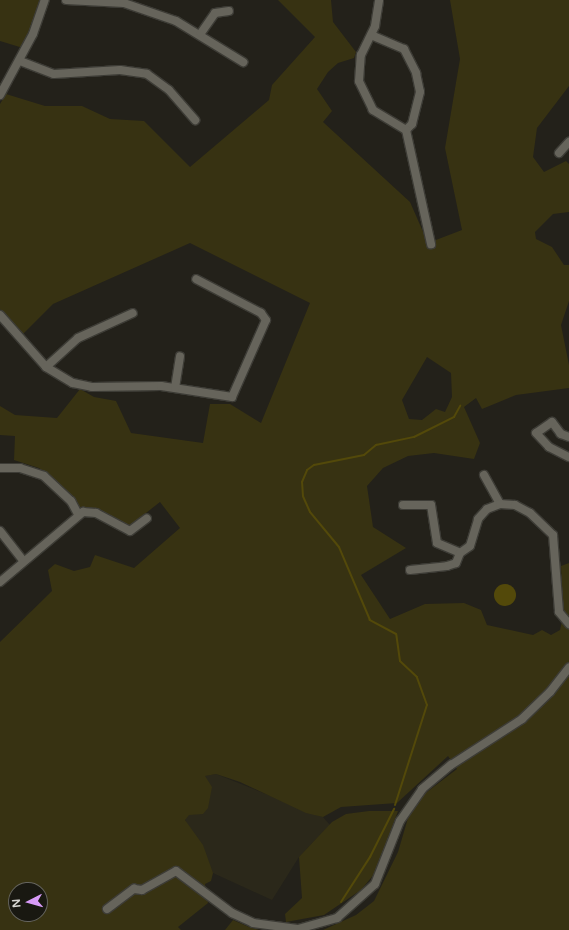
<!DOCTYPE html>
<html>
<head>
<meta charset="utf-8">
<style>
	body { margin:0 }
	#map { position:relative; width:569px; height:930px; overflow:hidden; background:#23211a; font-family:"Varela Round",sans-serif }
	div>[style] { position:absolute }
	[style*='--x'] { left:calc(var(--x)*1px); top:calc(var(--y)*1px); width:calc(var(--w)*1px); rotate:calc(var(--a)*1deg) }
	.built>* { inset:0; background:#2b281a }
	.green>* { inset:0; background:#373212 }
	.water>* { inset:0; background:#53490a }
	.round { border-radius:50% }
	.stream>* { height:2px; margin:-1px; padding:0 1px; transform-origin:1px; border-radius:1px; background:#53490a }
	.roads { filter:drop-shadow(1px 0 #3d3c36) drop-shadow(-1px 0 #3d3c36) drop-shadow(0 1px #3d3c36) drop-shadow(0 -1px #3d3c36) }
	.minor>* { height:8px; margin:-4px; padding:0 4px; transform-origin:4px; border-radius:4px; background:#66645b }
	span { translate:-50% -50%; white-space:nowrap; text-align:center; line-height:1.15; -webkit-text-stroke:3px #191811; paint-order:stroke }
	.north { position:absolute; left:8px; top:882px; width:40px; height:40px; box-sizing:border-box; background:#191811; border:1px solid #65645e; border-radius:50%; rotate:264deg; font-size:11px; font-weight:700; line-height:16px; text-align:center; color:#d7d6d1 }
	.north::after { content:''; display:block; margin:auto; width:14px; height:18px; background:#d89bf8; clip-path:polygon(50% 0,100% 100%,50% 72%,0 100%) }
</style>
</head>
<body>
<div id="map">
	<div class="built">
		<div style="clip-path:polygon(216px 774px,323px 817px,330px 825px,299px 857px,272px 900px,213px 873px,185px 820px,204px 776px)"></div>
	</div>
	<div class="green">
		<div style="clip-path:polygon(0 0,42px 0,23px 48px,0 41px)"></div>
		<div style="clip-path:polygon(evenodd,278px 0,331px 0,333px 22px,356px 52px,354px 58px,338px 63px,328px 72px,317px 89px,332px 111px,323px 122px,410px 202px,428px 243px,462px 230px,445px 148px,460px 59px,450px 0,569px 0,569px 86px,537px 128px,533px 157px,544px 172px,566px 161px,569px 164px,569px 212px,553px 214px,535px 232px,536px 239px,552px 247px,564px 265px,569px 265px,569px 301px,561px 325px,569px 365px,569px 388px,516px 395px,482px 409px,476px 398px,464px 407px,480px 443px,474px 459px,434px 453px,408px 456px,383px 468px,367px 486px,373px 527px,406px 548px,361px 575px,390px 619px,425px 604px,464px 603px,481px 610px,487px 625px,533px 635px,542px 630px,551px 635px,560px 630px,563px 617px,561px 566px,569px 563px,569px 930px,323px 930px,356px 915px,374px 901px,398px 852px,408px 818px,423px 795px,457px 769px,448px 756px,397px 803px,341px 807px,323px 817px,306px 813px,240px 782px,216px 774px,205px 776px,212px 787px,208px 808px,203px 814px,189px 815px,185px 820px,203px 845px,213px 873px,211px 881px,205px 884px,208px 903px,178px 927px,181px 930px,0 930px,0 642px,52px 591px,48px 570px,55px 564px,74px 571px,90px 567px,95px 555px,134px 568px,180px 528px,160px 502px,128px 527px,93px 509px,78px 507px,61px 485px,39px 468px,14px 460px,15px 436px,0 435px,0 406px,15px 415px,57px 418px,80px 389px,94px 397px,116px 401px,131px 433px,203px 443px,210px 404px,230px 404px,261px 423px,310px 303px,190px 243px,53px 304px,21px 336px,0 309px,0 104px,6px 94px,45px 106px,82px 106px,110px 119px,144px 121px,190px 167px,269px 100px,272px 85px,315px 37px,278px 0,427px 357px,451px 373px,452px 397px,445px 412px,436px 409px,422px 420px,409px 419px,402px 400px,427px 357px,278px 0,16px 890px,40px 890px,40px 914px,16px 914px,16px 890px)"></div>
		<div style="clip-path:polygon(369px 811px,398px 811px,375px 873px,361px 890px,324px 915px,286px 922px,285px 914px,302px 898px,299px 857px,332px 822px,346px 814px)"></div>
		<div style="clip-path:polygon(233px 920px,249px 927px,259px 930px,225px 930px)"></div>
	</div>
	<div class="water">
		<div class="round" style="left:494px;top:584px;width:22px;height:22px"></div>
	</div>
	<div class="stream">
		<div style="--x:395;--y:805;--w:105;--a:-72.3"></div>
		<div style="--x:427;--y:705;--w:30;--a:-110"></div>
		<div style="--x:417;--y:677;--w:23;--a:-137"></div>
		<div style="--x:400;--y:661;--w:27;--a:-98"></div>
		<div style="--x:396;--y:634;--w:30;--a:-152"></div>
		<div style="--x:370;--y:620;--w:79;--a:-113"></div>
		<div style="--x:339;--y:547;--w:45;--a:-129.6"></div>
		<div style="--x:310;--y:512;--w:17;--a:-114"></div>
		<div style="--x:303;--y:496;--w:14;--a:-94"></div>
		<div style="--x:302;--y:482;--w:13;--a:-67"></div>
		<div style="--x:307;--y:470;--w:9;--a:-36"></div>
		<div style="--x:314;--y:465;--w:51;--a:-11.3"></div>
		<div style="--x:364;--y:455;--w:16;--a:-40"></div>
		<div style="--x:376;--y:445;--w:39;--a:-12"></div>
		<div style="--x:414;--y:437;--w:45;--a:-26.6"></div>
		<div style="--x:454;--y:417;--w:13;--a:-61"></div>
		<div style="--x:341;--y:902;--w:54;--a:-57.2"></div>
		<div style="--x:370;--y:857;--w:54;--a:-63.4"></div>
	</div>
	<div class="roads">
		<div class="minor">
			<div style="--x:66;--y:0;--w:58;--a:3"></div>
			<div style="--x:124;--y:3;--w:55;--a:19.1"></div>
			<div style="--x:176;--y:21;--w:79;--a:31.5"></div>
			<div style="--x:201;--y:33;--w:24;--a:-55"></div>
			<div style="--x:215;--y:13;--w:14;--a:-8"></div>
			<div style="--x:371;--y:35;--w:36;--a:23"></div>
			<div style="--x:404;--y:49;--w:27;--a:63"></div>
			<div style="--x:416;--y:73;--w:19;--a:78"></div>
			<div style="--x:420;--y:92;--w:33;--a:104"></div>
			<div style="--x:412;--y:124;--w:8;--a:135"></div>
			<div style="--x:406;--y:130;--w:39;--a:-149"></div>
			<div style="--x:373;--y:110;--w:32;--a:-116"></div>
			<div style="--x:359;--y:81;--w:26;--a:-86"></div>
			<div style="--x:361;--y:55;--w:32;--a:-64"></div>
			<div style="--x:375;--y:26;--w:26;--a:-81"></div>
			<div style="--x:20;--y:61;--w:36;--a:21"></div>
			<div style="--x:54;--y:74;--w:66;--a:-3.5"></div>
			<div style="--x:120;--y:70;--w:27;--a:8"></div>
			<div style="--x:147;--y:74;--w:27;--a:36"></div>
			<div style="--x:169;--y:90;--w:40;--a:49"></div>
			<div style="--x:0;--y:95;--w:69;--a:-61.6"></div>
			<div style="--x:33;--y:34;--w:36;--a:-71"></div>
			<div style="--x:406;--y:130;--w:117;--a:77.6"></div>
			<div style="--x:559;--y:153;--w:15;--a:-48"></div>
			<div style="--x:0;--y:315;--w:69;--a:48.5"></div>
			<div style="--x:46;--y:367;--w:31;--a:31"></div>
			<div style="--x:73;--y:383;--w:19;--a:12"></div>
			<div style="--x:92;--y:387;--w:69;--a:-0.8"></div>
			<div style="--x:161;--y:386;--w:72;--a:8.8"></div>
			<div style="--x:232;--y:397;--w:84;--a:-66.2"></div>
			<div style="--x:266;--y:320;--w:9;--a:-126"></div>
			<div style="--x:261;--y:313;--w:73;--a:-152.4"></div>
			<div style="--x:46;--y:367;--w:43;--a:-42.2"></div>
			<div style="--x:78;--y:338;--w:60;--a:-24.4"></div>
			<div style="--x:175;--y:388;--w:32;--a:-81"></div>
			<div style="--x:569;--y:437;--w:9;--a:-159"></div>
			<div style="--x:561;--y:434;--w:15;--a:-127"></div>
			<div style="--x:552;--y:422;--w:19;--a:145"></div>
			<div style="--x:536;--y:433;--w:19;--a:47"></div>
			<div style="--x:549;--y:447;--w:22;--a:27"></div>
			<div style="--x:0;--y:468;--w:20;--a:0"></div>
			<div style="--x:20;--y:468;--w:25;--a:18"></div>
			<div style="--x:44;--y:476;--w:37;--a:43"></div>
			<div style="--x:71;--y:501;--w:15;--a:62"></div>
			<div style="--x:484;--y:475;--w:33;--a:61"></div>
			<div style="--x:403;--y:505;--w:28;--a:0"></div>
			<div style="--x:431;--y:505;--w:38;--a:81"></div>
			<div style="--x:437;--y:543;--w:25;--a:23"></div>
			<div style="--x:460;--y:553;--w:12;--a:-35"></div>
			<div style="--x:470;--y:546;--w:28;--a:-73"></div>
			<div style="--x:478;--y:519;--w:13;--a:-48"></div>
			<div style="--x:487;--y:509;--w:14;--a:-21"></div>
			<div style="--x:500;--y:504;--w:15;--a:4"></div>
			<div style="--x:515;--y:505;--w:17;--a:28"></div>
			<div style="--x:530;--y:513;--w:32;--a:44"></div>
			<div style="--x:553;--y:535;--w:77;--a:85.5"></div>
			<div style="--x:559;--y:612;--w:16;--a:50"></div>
			<div style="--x:0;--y:531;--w:37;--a:52"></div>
			<div style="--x:410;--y:570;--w:37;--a:-6"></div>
			<div style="--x:447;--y:566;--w:9;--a:-18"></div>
			<div style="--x:456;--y:563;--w:11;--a:-68"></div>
			<div style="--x:0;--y:582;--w:109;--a:-40.1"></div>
			<div style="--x:83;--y:512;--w:13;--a:4"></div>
			<div style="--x:96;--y:513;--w:38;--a:28"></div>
			<div style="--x:130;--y:531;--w:21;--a:-37"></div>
			<div style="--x:107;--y:909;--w:34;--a:-37"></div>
			<div style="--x:134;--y:889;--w:8;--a:7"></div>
			<div style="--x:142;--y:890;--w:39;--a:-29"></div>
			<div style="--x:176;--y:871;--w:70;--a:36.9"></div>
			<div style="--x:232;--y:913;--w:23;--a:25"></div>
			<div style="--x:253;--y:923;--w:45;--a:7.6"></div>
			<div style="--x:298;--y:929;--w:41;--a:-15.8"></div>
			<div style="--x:337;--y:918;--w:51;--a:-41.8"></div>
			<div style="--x:375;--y:884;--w:68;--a:-68.4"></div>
			<div style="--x:400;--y:821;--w:39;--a:-55"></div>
			<div style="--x:422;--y:789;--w:38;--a:-40"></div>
			<div style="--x:451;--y:765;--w:85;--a:-32.9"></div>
			<div style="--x:522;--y:719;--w:39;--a:-44"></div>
			<div style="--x:550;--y:692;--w:31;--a:-52"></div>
		</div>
	</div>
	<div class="north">N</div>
</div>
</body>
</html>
